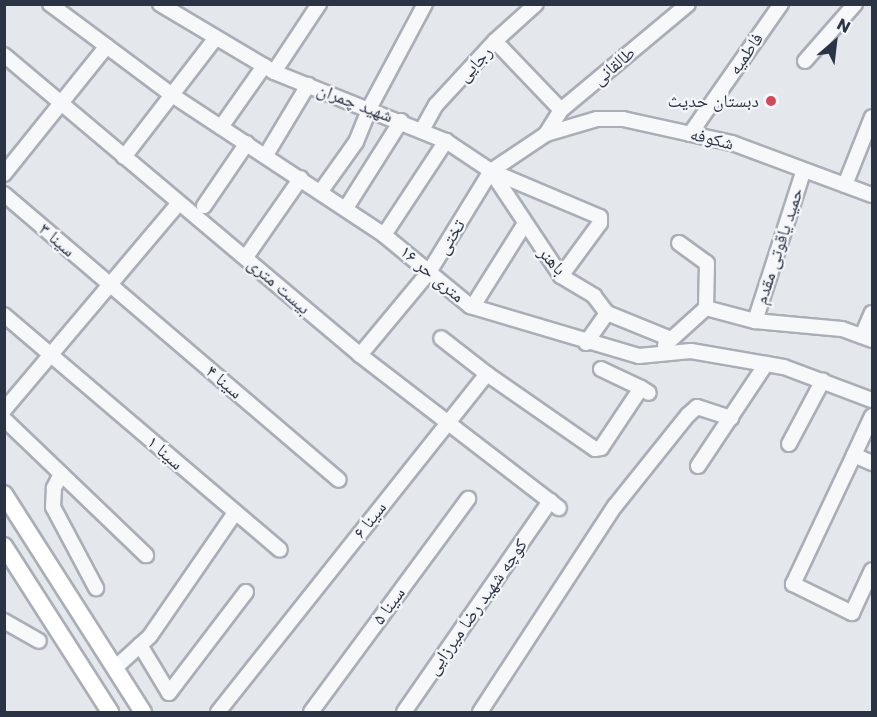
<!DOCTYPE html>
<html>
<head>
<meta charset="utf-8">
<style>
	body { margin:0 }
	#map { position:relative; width:877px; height:717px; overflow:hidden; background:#e4e7ec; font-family:Poppins,"Noto Naskh Arabic",sans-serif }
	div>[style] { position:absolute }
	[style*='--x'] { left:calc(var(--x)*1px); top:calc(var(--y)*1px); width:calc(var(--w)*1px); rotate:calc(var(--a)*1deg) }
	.roads { filter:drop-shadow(2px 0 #a9aeb7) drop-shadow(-2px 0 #a9aeb7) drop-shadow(0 2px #a9aeb7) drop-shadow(0 -2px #a9aeb7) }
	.minor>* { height:14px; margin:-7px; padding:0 7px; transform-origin:7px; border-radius:7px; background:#f7f8fa }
	.major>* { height:16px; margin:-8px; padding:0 8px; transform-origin:8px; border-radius:8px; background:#fff }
	.dots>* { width:16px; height:16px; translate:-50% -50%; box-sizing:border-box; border:3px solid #f4f6f9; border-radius:50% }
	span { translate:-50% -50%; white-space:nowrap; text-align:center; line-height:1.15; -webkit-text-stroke:4.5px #f4f6f9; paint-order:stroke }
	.street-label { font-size:18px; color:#2b3445 }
	.poi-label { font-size:18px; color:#2b3445 }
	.right { translate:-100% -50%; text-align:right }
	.frame { position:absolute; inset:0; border:6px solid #2b3445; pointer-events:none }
	.north { position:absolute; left:805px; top:12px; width:60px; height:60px; -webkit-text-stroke:4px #f4f6f9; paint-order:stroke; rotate:28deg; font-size:16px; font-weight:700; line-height:24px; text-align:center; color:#2b3445 }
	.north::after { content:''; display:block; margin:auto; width:21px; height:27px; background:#2b3445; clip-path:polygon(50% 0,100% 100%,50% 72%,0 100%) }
</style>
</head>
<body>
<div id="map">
	<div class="roads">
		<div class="minor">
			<div style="--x:50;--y:4;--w:152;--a:36.7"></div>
			<div style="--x:172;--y:95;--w:254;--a:33.4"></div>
			<div style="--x:384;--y:235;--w:112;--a:39.5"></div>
			<div style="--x:470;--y:306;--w:176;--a:16.5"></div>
			<div style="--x:639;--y:356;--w:52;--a:-5.5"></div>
			<div style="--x:691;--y:351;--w:94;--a:9.8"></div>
			<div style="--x:784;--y:367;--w:94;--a:20.6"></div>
			<div style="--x:160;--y:4;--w:133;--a:30.8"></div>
			<div style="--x:274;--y:72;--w:185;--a:21.9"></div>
			<div style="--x:446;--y:141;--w:54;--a:33.7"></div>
			<div style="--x:491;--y:171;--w:66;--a:-33.9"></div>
			<div style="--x:546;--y:134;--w:53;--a:-16.4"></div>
			<div style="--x:597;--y:119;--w:26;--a:0"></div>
			<div style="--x:623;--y:119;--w:112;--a:12.4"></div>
			<div style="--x:732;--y:143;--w:149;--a:20.4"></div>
			<div style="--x:495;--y:41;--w:95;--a:46.3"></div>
			<div style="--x:4;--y:55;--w:466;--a:40.1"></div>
			<div style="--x:360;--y:355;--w:251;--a:37.6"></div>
			<div style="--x:805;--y:61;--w:76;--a:-48.7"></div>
			<div style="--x:274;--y:72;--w:82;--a:-56.5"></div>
			<div style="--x:221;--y:127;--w:75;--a:-54.8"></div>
			<div style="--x:422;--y:130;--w:29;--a:-61"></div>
			<div style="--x:436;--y:105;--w:87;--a:-47.3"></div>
			<div style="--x:495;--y:41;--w:55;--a:-42.1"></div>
			<div style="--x:546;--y:134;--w:28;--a:-58"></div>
			<div style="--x:561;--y:110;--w:165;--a:-39.8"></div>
			<div style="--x:690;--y:134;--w:159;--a:-55"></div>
			<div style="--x:266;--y:155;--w:82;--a:-59"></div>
			<div style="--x:124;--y:157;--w:148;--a:-52.4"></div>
			<div style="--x:491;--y:171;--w:126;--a:56.3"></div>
			<div style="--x:561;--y:276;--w:39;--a:31"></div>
			<div style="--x:594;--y:296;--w:21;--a:53"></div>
			<div style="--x:607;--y:313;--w:69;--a:22.1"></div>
			<div style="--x:491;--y:171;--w:118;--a:22.9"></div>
			<div style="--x:600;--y:217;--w:6;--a:90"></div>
			<div style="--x:600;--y:223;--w:66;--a:126.3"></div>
			<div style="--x:4;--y:174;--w:164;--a:-51.2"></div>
			<div style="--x:845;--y:185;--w:73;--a:-68.3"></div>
			<div style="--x:321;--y:191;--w:60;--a:-54.5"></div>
			<div style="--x:356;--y:142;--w:38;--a:-68"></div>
			<div style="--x:370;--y:107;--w:117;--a:-61.9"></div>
			<div style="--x:4;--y:194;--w:440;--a:40.5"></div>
			<div style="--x:204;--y:206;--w:76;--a:-55.7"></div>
			<div style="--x:346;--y:208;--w:103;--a:-57.7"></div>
			<div style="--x:384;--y:235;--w:113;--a:-56.6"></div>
			<div style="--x:679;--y:243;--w:34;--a:36"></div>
			<div style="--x:707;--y:263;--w:45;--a:91.3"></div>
			<div style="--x:246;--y:257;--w:96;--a:-55.2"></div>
			<div style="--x:473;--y:306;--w:96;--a:-57.8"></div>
			<div style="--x:4;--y:315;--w:362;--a:40.4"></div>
			<div style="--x:755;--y:321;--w:157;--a:-72.1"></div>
			<div style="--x:862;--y:336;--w:25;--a:-67"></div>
			<div style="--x:586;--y:343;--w:37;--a:-55"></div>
			<div style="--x:665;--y:345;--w:55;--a:-42.1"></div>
			<div style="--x:706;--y:308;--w:51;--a:14.9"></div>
			<div style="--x:755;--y:321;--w:87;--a:5.3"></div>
			<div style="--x:842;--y:329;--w:32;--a:20"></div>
			<div style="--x:360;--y:355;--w:108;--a:-50.3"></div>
			<div style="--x:429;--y:272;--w:119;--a:-58.5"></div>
			<div style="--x:601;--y:369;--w:44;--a:25.4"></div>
			<div style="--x:487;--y:374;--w:131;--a:34.8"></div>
			<div style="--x:595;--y:449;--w:6;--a:-9"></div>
			<div style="--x:601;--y:448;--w:72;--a:-56.3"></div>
			<div style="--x:641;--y:388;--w:9;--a:32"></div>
			<div style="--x:4;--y:410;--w:271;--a:-49.8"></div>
			<div style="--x:872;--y:416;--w:43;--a:114.8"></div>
			<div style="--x:854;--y:455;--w:20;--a:24"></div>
			<div style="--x:4;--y:419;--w:197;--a:43.8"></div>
			<div style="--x:789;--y:444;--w:72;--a:-62"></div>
			<div style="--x:854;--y:455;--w:143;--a:115.3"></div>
			<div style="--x:793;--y:584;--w:66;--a:26.2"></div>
			<div style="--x:852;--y:613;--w:47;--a:-65.1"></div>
			<div style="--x:698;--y:466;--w:123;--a:-56.3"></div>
			<div style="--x:61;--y:474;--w:16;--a:117"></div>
			<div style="--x:54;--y:488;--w:19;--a:93"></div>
			<div style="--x:53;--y:507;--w:92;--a:62"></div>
			<div style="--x:4;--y:621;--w:40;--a:29.7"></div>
			<div style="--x:140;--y:645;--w:56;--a:58.9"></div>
			<div style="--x:169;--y:693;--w:127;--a:-52.7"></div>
			<div style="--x:115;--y:668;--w:47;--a:-42.4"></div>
			<div style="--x:150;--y:636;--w:150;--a:-55.4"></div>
			<div style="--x:218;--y:712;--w:432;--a:-51.5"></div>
			<div style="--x:487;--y:374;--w:58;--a:-142"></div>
			<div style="--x:311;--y:712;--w:265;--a:-53.6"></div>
			<div style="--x:404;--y:712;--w:257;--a:-55.3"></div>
			<div style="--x:480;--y:712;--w:246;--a:-56.8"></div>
			<div style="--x:615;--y:506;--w:117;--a:-51.3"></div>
			<div style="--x:688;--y:415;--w:12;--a:-42"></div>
			<div style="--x:697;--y:407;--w:36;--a:18"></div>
		</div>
		<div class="major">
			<div style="--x:4;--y:494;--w:259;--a:57.5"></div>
			<div style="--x:4;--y:546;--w:197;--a:57.4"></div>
		</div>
	</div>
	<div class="dots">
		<div style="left:771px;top:101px;background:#d1495b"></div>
	</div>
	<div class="street-label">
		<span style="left:746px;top:54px;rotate:-55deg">فاطمیه</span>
		<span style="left:475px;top:64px;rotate:-47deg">رجایی</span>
		<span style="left:614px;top:66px;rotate:-40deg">طالقانی</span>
		<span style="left:355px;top:103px;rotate:21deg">شهید چمران</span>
		<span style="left:712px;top:139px;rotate:14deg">شکوفه</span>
		<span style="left:451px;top:237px;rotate:-58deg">تختی</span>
		<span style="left:57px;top:240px;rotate:41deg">سینا ۳</span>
		<span style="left:779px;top:246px;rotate:-72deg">حمید یاقوتی مقدم</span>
		<span style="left:552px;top:261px;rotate:48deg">باهنر</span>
		<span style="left:432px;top:274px;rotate:40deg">۱۶ متری حر</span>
		<span style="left:279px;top:286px;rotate:41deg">بیست متری</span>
		<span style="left:224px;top:382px;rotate:40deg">سینا ۴</span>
		<span style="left:165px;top:453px;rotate:41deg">۱ سینا</span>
		<span style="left:370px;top:520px;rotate:-52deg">سینا ۶</span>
		<span style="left:389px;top:606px;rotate:-54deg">سینا ۵</span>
		<span style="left:477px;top:607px;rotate:-55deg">کوچه شهید رضا میرزایی</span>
	</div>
	<div class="poi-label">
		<span class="right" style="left:759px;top:101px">دبستان حدیث</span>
	</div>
	<div class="frame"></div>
	<div class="north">N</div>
</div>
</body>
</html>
